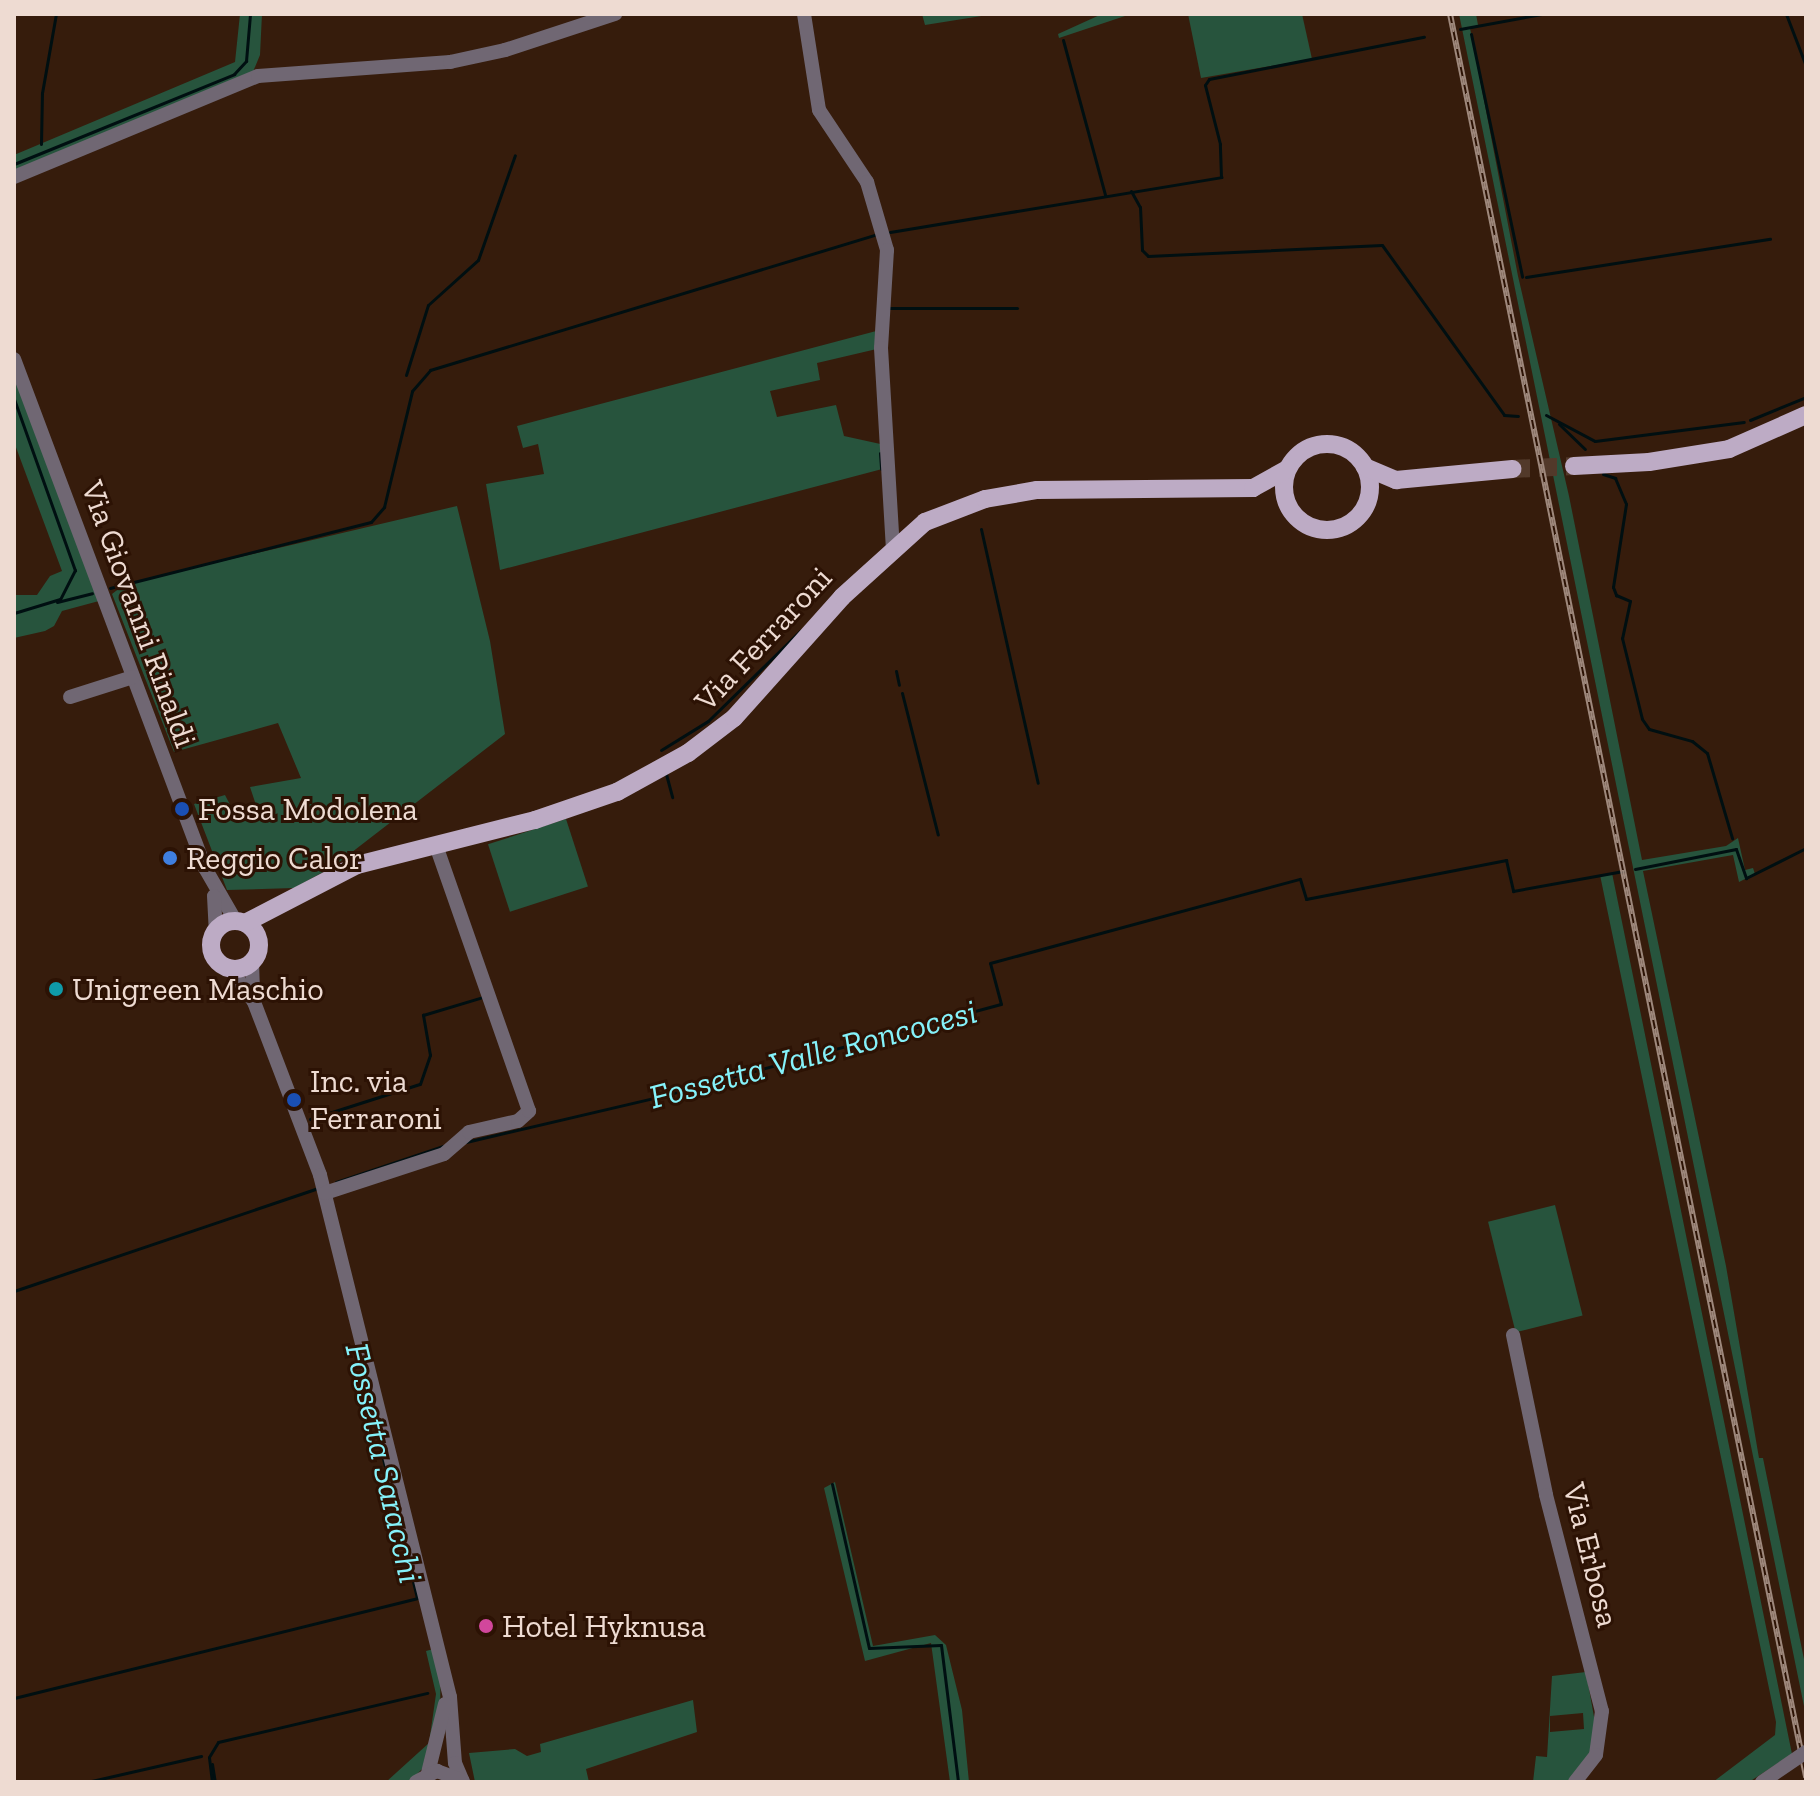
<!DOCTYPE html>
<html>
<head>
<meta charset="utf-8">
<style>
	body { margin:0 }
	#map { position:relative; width:1820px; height:1796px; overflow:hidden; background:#361c0c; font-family:"Zilla Slab",serif }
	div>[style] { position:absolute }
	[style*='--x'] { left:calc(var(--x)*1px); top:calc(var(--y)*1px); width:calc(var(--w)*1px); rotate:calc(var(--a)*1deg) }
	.green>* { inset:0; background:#27543d; transform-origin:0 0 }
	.stream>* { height:3px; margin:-1.5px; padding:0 1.5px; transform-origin:1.5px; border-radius:1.5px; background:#000f11 }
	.major-tunnel>* { height:18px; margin-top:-9px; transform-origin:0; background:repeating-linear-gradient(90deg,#52392a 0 18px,transparent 0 27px) }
	.minor>* { height:14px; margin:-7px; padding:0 7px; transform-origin:7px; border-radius:7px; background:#706773 }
	.major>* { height:18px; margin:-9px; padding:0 9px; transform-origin:9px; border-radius:9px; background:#bdabc5 }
	.major>.ring { margin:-9px; padding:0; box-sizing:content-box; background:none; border:18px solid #bdabc5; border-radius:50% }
	.rail>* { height:6px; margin-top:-3px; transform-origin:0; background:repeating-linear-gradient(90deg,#2c1204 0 9px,#9e887c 0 18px); box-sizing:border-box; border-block:2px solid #9e887c }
	.minor-bridge>* { height:14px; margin:-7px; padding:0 7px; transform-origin:7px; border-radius:7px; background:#706773 }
	.dots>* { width:22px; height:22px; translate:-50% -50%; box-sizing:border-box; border:4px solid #2c1204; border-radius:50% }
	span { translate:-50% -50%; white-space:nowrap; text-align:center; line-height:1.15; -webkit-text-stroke:6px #2c1204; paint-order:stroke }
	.street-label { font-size:32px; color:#eedbd2 }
	.poi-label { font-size:32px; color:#eedbd2 }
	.left { translate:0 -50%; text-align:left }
	.water-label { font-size:34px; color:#85f2fa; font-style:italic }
	.frame { position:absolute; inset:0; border:16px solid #eedbd2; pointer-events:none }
</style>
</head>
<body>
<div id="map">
	<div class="green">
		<div style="clip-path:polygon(240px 14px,262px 14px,260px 55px,250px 79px,14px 173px,14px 155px,235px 62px)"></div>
		<div style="clip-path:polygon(922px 14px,994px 14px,925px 25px)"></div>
		<div style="clip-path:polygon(1102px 14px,1131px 14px,1059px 38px,1058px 34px)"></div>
		<div style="clip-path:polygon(1188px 14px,1302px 14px,1312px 59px,1201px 78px)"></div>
		<div style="clip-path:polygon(1459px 14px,1476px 14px,1478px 25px,1470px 28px,1518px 276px,1569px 496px,1642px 860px,1726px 846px,1738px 838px,1745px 870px,1753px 868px,1755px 874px,1739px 882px,1733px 855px,1643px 871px,1726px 1266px,1759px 1458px,1763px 1458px,1806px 1669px,1806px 1716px)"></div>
		<div style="clip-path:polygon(880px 330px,881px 348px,817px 363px,820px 380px,770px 391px,777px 417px,836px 405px,844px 436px,885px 445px,886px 468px,500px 570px,486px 484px,544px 474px,538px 444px,523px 448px,517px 426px)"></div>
		<div style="clip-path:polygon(14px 375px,99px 601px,62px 611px,54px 626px,45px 631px,14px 638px,14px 595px,37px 595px,50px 576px,62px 571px,14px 442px)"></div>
		<div style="clip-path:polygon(457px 506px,490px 641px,505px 734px,334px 866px,294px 888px,227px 890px,194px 804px,225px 795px,238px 820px,250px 821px,260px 817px,250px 787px,301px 778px,278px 723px,174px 752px,112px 594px,125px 584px)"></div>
		<div style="left:566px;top:819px;width:71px;height:82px;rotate:72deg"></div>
		<div style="clip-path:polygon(1612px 873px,1792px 1754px,1749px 1782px,1713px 1782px,1775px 1735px,1776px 1722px,1600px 875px)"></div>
		<div style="left:1555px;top:1205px;width:114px;height:69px;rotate:76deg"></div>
		<div style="clip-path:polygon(835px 1482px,873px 1646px,935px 1635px,946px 1645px,962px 1710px,969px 1782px,950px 1782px,931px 1643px,865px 1661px,824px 1488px)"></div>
		<div style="clip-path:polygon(441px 1647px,440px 1717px,426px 1765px,409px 1782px,386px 1782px,429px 1743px,436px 1694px,426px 1651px)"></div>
		<div style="clip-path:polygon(evenodd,1586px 1672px,1596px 1728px,1590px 1755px,1567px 1782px,1533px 1782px,1536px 1756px,1547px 1757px,1552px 1676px,1586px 1672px,1583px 1713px,1584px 1729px,1550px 1732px,1550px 1716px,1583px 1713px)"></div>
		<div style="clip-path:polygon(693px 1700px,697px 1732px,586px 1769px,589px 1782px,475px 1782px,469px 1753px,515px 1749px,527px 1756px,541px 1752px,540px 1744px)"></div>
	</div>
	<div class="stream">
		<div style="--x:1786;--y:14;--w:56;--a:69"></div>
		<div style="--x:1460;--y:29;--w:83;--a:-10.4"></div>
		<div style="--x:1471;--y:34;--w:248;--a:78.1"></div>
		<div style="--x:1063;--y:40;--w:161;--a:74.8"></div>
		<div style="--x:41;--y:144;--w:51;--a:-88.9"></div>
		<div style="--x:42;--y:93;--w:80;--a:-80"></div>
		<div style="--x:14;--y:164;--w:238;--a:-22.2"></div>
		<div style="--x:234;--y:74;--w:18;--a:-47"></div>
		<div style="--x:246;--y:61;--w:47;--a:-85.1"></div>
		<div style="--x:1131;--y:191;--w:18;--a:61"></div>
		<div style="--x:1140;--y:207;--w:43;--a:87.3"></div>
		<div style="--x:1142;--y:250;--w:8;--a:45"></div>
		<div style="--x:1148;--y:256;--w:234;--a:-2.7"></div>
		<div style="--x:1382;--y:245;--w:209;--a:54.3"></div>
		<div style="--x:1504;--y:415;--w:14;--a:4"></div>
		<div style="--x:890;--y:232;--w:336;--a:-9.4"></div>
		<div style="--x:1221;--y:177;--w:33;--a:-92"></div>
		<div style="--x:1220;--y:144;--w:61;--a:-104.3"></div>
		<div style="--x:1205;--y:85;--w:7;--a:-56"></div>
		<div style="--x:1209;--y:79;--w:219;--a:-11.1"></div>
		<div style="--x:1526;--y:277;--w:247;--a:-8.9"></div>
		<div style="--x:889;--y:308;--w:128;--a:0"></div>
		<div style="--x:406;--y:375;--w:73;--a:-72.6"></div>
		<div style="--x:428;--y:305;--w:67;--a:-42"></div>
		<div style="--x:478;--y:260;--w:111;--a:-70.6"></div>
		<div style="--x:14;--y:399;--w:182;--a:70.4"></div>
		<div style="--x:75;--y:570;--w:33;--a:117"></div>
		<div style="--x:60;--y:599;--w:48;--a:163.1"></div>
		<div style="--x:1546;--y:415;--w:55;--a:28"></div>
		<div style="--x:1595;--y:441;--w:150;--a:-7.3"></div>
		<div style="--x:1750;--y:420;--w:61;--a:-22.3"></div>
		<div style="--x:1559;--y:424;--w:36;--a:44"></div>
		<div style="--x:880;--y:453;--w:16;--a:86"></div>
		<div style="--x:1603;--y:474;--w:13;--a:18"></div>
		<div style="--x:1615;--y:478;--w:28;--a:67"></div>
		<div style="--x:1626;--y:504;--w:84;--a:98.9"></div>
		<div style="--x:1613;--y:587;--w:9;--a:69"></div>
		<div style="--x:1616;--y:595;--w:15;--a:23"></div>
		<div style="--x:1630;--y:601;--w:38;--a:102"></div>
		<div style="--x:1622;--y:638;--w:83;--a:76.1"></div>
		<div style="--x:1642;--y:719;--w:12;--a:55"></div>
		<div style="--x:1649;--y:729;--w:45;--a:15.6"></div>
		<div style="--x:1692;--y:741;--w:19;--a:39"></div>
		<div style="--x:1707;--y:753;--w:89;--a:73.6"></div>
		<div style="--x:981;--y:529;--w:260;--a:77.4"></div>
		<div style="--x:110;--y:588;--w:269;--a:-14.2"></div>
		<div style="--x:371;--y:522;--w:20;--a:-49"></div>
		<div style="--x:384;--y:507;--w:119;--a:-76.4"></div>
		<div style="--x:412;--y:391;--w:28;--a:-49"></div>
		<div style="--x:430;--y:370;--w:469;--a:-16.9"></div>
		<div style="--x:57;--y:602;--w:36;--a:-14"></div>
		<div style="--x:896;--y:671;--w:14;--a:78"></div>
		<div style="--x:902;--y:693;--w:146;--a:75.8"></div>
		<div style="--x:661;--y:750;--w:55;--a:-31.7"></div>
		<div style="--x:708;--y:721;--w:129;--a:-44.4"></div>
		<div style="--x:666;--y:774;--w:24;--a:75"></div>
		<div style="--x:1635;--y:869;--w:103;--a:-11.2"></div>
		<div style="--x:1736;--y:849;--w:31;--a:71"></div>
		<div style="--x:1746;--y:878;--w:67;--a:-26.6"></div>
		<div style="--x:310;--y:1119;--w:115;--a:-17.7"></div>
		<div style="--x:420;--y:1084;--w:31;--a:-71"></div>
		<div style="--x:430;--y:1055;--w:41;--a:-99.9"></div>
		<div style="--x:423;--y:1015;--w:63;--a:-16.7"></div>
		<div style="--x:466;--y:1142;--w:201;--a:-13.2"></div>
		<div style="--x:662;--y:1096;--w:351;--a:-15.2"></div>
		<div style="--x:1001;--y:1004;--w:42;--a:-105"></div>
		<div style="--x:990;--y:963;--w:321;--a:-15.2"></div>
		<div style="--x:1300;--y:879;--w:21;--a:73"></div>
		<div style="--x:1306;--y:899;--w:204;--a:-11"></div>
		<div style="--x:1506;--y:860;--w:32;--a:77"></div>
		<div style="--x:1513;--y:891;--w:112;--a:-10.3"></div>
		<div style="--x:336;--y:1182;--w:113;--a:-18.6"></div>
		<div style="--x:14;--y:1291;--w:318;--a:-18.7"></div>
		<div style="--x:832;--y:1484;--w:168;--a:77.3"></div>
		<div style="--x:869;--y:1648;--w:72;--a:-2.4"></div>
		<div style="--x:941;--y:1645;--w:138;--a:82.9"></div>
		<div style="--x:14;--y:1698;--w:415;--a:-13.9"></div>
		<div style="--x:417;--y:1598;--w:152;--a:-103.7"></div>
		<div style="--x:212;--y:1764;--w:18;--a:81"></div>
		<div style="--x:87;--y:1782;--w:117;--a:-12.8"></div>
		<div style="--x:212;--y:1782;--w:25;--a:-97"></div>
		<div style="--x:209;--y:1757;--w:17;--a:-59"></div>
		<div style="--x:218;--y:1742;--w:215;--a:-13.2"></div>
	</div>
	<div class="major-tunnel">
		<div style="--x:1512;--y:469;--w:62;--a:-2.8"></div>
	</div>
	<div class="minor">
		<div style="--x:804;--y:14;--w:97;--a:81.1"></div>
		<div style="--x:819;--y:110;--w:87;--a:56.3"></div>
		<div style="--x:867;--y:182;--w:71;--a:73.6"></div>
		<div style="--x:887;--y:250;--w:98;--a:93.5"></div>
		<div style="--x:881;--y:348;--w:200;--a:86.6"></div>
		<div style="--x:14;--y:177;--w:264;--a:-22.5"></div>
		<div style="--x:258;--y:76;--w:193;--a:-4.2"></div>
		<div style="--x:450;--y:62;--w:56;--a:-12.3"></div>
		<div style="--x:505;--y:50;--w:116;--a:-18.1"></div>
		<div style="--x:14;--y:359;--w:544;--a:69.43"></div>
		<div style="--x:205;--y:868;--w:60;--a:60"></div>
		<div style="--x:70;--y:697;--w:66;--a:-17.6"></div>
		<div style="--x:214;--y:896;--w:33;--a:87"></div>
		<div style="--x:252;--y:962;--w:31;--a:88"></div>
		<div style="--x:230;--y:968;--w:42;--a:54.8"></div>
		<div style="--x:254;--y:1002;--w:185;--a:69.1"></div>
		<div style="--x:320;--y:1175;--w:538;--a:76.02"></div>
		<div style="--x:450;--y:1697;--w:66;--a:85.7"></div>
		<div style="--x:455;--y:1763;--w:21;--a:67"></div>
		<div style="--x:325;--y:1193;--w:125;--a:-18.1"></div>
		<div style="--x:444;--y:1154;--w:33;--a:-41"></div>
		<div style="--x:469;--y:1132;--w:50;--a:-12.7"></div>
		<div style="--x:518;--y:1121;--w:15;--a:-42"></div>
		<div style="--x:529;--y:1111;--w:282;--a:-109.3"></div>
		<div style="--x:1513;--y:1335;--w:163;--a:78.3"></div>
		<div style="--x:1546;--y:1495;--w:223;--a:75.5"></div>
		<div style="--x:1602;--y:1711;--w:44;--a:97.8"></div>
		<div style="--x:1596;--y:1755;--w:34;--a:128"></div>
		<div style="--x:428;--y:1773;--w:71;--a:-76.2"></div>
		<div style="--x:416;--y:1782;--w:24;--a:-28"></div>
		<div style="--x:437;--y:1771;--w:27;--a:20"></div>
	</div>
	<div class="major">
		<div class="ring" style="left:1284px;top:444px;width:68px;height:68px"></div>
		<div style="--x:1574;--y:466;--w:75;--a:-3.1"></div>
		<div style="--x:1649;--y:462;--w:81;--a:-9.2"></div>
		<div style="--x:1729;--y:449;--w:84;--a:-23.8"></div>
		<div style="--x:1365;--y:467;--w:34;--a:23"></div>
		<div style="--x:1396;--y:480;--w:117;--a:-5.4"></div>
		<div class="ring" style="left:211px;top:921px;width:30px;height:30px"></div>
		<div style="--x:245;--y:923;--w:126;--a:-27.4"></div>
		<div style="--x:357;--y:865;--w:184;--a:-14.2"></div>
		<div style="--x:535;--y:820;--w:87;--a:-18.9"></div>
		<div style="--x:617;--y:792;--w:81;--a:-28.8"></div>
		<div style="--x:688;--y:753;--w:58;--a:-37.3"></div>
		<div style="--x:734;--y:718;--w:162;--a:-48.2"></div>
		<div style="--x:842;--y:597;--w:112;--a:-42.1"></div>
		<div style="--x:925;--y:522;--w:64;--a:-21"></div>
		<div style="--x:985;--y:499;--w:53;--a:-9.8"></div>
		<div style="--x:1037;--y:490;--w:216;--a:-0.5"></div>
		<div style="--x:1253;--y:488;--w:39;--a:-29"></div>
	</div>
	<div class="rail">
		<div style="--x:1450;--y:14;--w:1799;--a:78.58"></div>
	</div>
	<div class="minor-bridge">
		<div style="--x:1762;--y:1782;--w:53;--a:-34.3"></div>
	</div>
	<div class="dots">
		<div style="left:182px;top:809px;background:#1a4fb4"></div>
		<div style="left:170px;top:858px;background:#3f7fe0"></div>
		<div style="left:56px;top:989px;background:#0f9aa8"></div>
		<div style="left:294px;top:1100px;background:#1a4fb4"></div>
		<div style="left:486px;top:1626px;background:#d1479c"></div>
	</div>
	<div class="street-label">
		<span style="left:139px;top:614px;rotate:70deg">Via Giovanni Rinaldi</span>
		<span style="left:763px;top:639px;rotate:-47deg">Via Ferraroni</span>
		<span style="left:1591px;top:1555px;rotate:76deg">Via Erbosa</span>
	</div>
	<div class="poi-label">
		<span class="left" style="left:198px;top:809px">Fossa Modolena</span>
		<span class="left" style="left:186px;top:858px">Reggio Calor</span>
		<span class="left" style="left:72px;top:989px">Unigreen Maschio</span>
		<span class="left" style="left:310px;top:1100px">Inc. via<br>Ferraroni</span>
		<span class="left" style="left:502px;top:1626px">Hotel Hyknusa</span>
	</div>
	<div class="water-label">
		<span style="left:813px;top:1054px;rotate:-15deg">Fossetta Valle Roncocesi</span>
		<span style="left:384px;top:1463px;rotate:77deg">Fossetta Saracchi</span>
	</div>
	<div class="frame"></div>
</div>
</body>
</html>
